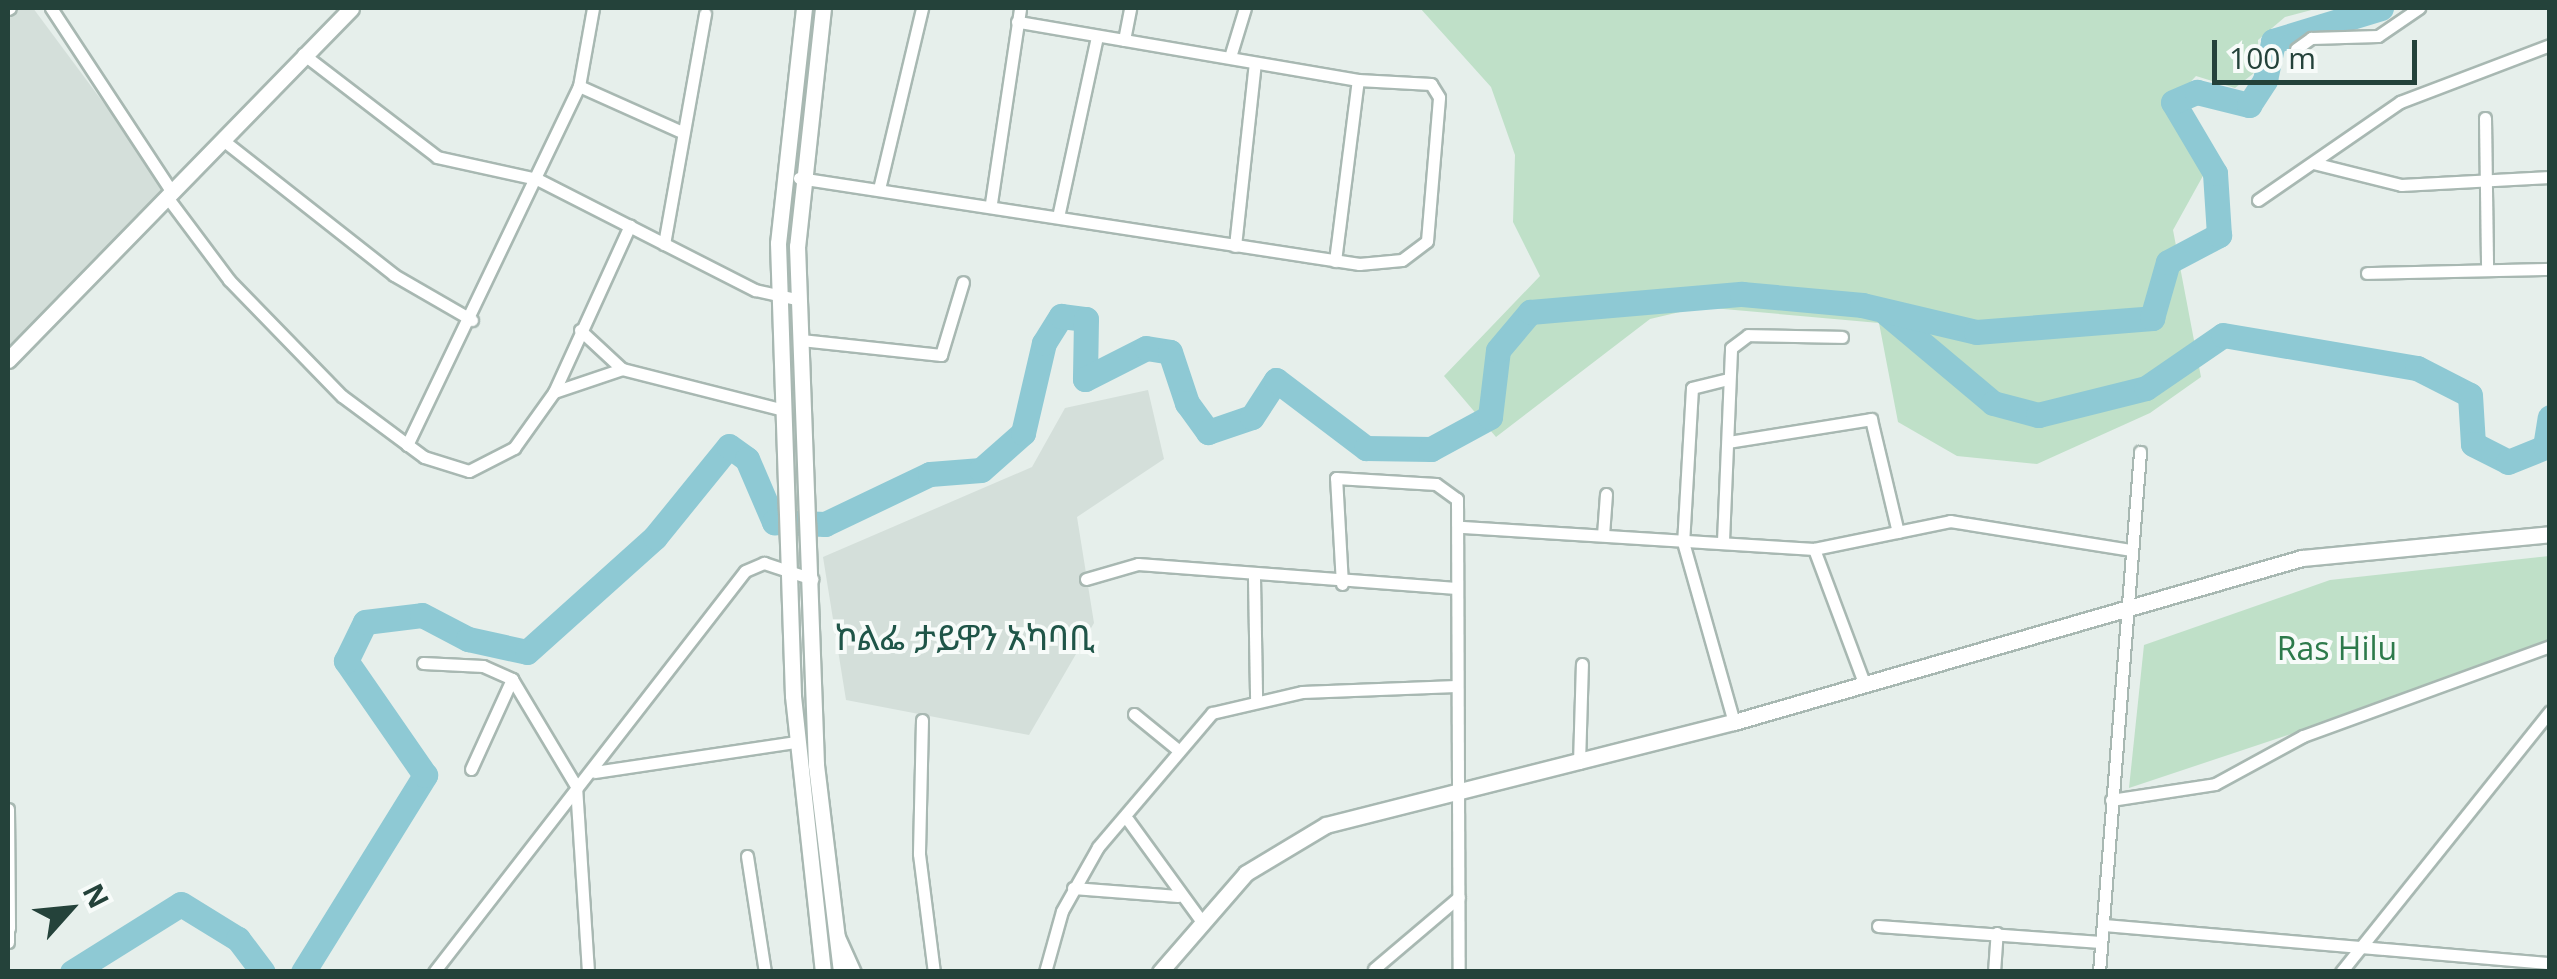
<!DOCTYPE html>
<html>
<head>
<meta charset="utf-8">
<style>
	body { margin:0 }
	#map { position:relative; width:2557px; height:979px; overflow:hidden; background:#e6efeb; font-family:"Open Sans","Noto Sans Ethiopic",sans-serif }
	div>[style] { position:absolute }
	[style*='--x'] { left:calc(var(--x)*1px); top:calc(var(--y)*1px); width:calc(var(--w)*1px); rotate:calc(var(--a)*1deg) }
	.built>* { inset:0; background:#d4dfda }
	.green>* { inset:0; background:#bfe0c8 }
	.river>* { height:25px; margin:-12.5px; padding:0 12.5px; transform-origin:12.5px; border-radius:12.5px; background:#8ec9d4 }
	.roads { filter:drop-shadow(2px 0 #a8b8b2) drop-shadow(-2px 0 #a8b8b2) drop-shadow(0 2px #a8b8b2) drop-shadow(0 -2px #a8b8b2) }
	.minor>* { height:11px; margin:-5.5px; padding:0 5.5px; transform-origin:5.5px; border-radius:5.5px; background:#fff }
	.secondary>* { height:15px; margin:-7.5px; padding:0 7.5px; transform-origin:7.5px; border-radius:7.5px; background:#fff }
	span { translate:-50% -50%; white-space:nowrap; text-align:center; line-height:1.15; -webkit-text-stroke:8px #f7fbf9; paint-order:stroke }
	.park-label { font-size:32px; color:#2d7a4b }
	.neighbourhood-label { font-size:35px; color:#1f5548 }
	.frame { position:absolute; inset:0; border:10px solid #24423a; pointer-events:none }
	.north { position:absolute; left:20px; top:859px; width:100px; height:100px; -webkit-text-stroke:8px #f7fbf9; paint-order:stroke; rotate:63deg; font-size:28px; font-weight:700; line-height:40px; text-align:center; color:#24423a }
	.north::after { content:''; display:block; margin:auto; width:35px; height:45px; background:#24423a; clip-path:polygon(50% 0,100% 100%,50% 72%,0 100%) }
	.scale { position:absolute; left:2212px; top:40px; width:205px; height:45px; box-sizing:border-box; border:5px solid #24423a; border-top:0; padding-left:12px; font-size:30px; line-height:35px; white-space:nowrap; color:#24423a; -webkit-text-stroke:8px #f7fbf9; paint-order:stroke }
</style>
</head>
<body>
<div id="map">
	<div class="built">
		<div style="clip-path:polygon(8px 8px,33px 8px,166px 187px,8px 349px)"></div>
		<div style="clip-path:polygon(1148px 390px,1164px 459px,1077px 517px,1094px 623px,1029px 735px,846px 700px,823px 557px,1032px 467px,1065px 408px)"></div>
	</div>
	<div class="green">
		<div style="clip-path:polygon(1420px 8px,2319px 8px,2285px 17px,2258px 40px,2259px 69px,2235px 88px,2196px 76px,2167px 107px,2204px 174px,2173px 230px,2201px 377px,2150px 413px,2037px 464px,1957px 456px,1898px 422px,1879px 323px,1701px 307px,1650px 319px,1496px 437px,1444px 376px,1540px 276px,1513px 222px,1515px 155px,1491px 87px)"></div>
		<div style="clip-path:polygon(2549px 556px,2549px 648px,2129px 788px,2144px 645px,2330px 580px)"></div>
	</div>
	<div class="river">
		<div style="--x:1887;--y:314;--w:138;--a:40"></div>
		<div style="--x:1993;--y:403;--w:47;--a:14.9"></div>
		<div style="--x:2038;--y:415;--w:111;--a:-14"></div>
		<div style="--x:2146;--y:388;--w:93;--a:-34.5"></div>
		<div style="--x:2223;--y:335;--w:197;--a:9.7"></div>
		<div style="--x:2417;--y:368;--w:59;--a:27"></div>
		<div style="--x:2470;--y:395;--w:49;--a:86.5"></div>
		<div style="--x:2473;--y:444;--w:39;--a:27"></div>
		<div style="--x:2508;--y:462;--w:40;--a:-22"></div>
		<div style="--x:2545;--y:447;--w:30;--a:-81"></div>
		<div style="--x:72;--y:972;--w:128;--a:-32"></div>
		<div style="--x:181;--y:904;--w:67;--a:31.6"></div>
		<div style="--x:238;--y:939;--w:41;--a:52.9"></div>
		<div style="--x:303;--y:972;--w:232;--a:-58.2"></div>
		<div style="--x:425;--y:775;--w:139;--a:-124.7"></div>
		<div style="--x:346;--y:661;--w:43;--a:-64"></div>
		<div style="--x:365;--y:622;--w:57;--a:-7"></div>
		<div style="--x:422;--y:615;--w:52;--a:27.6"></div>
		<div style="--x:468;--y:639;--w:60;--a:12.4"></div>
		<div style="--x:527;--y:652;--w:172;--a:-41.9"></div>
		<div style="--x:655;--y:537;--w:117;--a:-50.9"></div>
		<div style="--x:729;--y:446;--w:22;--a:36"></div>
		<div style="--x:747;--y:459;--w:69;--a:66.8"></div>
		<div style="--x:774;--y:522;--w:51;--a:2.2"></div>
		<div style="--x:825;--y:524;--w:116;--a:-25.5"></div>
		<div style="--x:930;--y:474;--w:51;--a:-4.5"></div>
		<div style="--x:981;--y:470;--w:56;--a:-41.4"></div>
		<div style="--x:1023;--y:433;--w:92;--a:-76.9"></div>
		<div style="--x:1044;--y:343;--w:32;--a:-58"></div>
		<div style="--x:1061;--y:316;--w:25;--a:7"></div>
		<div style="--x:1086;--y:319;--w:60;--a:91"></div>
		<div style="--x:1085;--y:379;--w:68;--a:-26.9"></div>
		<div style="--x:1146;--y:348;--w:24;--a:9"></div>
		<div style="--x:1170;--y:352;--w:54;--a:71.6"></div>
		<div style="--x:1187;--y:403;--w:36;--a:54"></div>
		<div style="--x:1208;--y:432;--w:46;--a:-18.8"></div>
		<div style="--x:1252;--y:417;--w:44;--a:-57"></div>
		<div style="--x:1276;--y:380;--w:113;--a:37.1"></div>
		<div style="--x:1366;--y:448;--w:65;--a:0.9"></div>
		<div style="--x:1431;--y:449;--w:67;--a:-28.5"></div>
		<div style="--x:1490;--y:417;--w:67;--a:-83.2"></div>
		<div style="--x:1498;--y:350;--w:50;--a:-49.9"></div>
		<div style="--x:1530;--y:312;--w:213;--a:-4.9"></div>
		<div style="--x:1742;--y:294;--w:121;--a:5.2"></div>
		<div style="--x:1862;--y:305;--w:117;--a:13.3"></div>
		<div style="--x:1976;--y:332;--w:177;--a:-4.5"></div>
		<div style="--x:2152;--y:318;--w:58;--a:-74.1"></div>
		<div style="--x:2168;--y:262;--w:58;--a:-27.9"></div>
		<div style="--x:2219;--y:235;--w:62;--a:-93.7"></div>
		<div style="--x:2215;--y:173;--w:82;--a:-120.6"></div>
		<div style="--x:2173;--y:102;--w:26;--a:-23"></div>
		<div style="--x:2197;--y:92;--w:54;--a:14"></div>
		<div style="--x:2249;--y:105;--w:30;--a:-57"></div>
		<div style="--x:2265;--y:80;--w:40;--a:-78"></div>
		<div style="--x:2273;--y:41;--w:113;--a:-17"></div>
	</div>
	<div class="roads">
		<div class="minor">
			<div style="--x:51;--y:8;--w:220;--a:56.7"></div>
			<div style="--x:8;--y:9;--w:2;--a:-27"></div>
			<div style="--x:1124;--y:40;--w:33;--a:-79"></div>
			<div style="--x:2296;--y:49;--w:19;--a:-36"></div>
			<div style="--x:2311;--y:38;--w:67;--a:-1.7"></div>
			<div style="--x:2378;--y:36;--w:50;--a:-34.3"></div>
			<div style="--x:303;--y:54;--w:169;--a:37.5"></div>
			<div style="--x:437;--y:157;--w:102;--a:12.4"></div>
			<div style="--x:537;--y:179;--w:245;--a:27"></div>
			<div style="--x:755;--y:290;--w:46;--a:12.5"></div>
			<div style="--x:1230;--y:57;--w:51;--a:-73"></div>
			<div style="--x:579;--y:86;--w:113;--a:24.1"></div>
			<div style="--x:2485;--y:118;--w:151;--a:89.2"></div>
			<div style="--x:224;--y:141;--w:216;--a:38.2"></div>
			<div style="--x:394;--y:275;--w:90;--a:30"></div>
			<div style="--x:2313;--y:163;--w:91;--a:14"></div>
			<div style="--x:2401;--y:185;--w:149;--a:-3.1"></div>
			<div style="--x:799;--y:178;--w:567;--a:8.73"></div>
			<div style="--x:1359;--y:264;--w:43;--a:-5.3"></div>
			<div style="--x:1402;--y:260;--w:31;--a:-37"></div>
			<div style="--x:1427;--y:241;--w:144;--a:-85.2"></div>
			<div style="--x:1439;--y:97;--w:15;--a:-122"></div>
			<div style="--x:1431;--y:84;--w:73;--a:-176.9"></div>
			<div style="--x:1358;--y:80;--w:346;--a:-170.3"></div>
			<div style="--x:879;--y:189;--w:186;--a:-76.6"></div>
			<div style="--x:167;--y:197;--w:104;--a:53.2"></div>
			<div style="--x:229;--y:280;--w:162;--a:45.8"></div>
			<div style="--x:342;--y:396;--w:102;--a:36.6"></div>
			<div style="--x:424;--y:457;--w:47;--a:17.3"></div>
			<div style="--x:469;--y:471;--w:51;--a:-27.1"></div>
			<div style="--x:514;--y:448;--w:69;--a:-54.5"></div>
			<div style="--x:554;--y:392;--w:183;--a:-65.5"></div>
			<div style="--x:2258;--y:200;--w:173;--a:-34.6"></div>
			<div style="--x:2400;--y:102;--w:160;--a:-20.8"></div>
			<div style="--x:991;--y:203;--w:197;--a:-81.5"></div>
			<div style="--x:1058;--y:217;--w:185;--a:-77.8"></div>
			<div style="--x:664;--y:244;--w:234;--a:-79.9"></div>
			<div style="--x:1235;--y:246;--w:184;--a:-83.8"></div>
			<div style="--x:1335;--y:261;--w:182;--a:-82.8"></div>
			<div style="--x:2367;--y:273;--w:183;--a:-1.3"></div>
			<div style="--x:580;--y:330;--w:57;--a:42.9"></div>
			<div style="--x:801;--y:340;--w:141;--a:6.1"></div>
			<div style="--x:941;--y:355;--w:76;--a:-73.2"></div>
			<div style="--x:1728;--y:379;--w:37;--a:166"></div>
			<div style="--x:1692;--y:388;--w:154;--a:93.3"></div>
			<div style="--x:1683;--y:542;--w:187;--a:74.2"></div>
			<div style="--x:554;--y:392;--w:72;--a:-18.7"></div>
			<div style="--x:622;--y:369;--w:167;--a:14.2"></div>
			<div style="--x:1728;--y:442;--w:145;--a:-9.1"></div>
			<div style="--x:1871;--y:419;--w:116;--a:76.6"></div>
			<div style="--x:407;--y:445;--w:398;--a:-64.4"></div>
			<div style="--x:579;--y:86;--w:79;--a:-79.8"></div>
			<div style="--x:1463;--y:527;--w:352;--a:3.6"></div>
			<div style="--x:1814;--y:549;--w:139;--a:-11.6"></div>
			<div style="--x:1950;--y:521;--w:184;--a:9.1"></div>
			<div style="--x:1603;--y:535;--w:41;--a:-85.8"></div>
			<div style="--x:1723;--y:541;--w:193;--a:-87.6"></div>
			<div style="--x:1731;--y:348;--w:21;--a:-37"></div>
			<div style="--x:1748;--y:335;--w:94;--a:1.2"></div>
			<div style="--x:1814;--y:549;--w:143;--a:69.5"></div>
			<div style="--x:1254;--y:578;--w:120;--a:89"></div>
			<div style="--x:1086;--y:579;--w:54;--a:-16.1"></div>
			<div style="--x:1138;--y:564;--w:319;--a:4.3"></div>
			<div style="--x:1342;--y:584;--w:106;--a:-93.2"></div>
			<div style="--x:1336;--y:478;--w:100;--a:3.4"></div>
			<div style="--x:1436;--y:484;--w:26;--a:36"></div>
			<div style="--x:1457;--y:499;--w:473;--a:89.8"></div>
			<div style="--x:423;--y:663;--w:60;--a:2.9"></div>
			<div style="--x:483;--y:666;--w:32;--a:24"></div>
			<div style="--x:512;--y:679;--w:125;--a:59.1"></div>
			<div style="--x:576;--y:786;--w:186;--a:86.3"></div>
			<div style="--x:1134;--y:714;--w:57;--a:39.3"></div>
			<div style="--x:922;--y:720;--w:134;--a:91.3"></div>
			<div style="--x:919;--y:854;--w:119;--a:82.8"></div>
			<div style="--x:1579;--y:763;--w:99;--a:-88.3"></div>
			<div style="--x:471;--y:769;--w:99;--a:-65.5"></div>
			<div style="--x:595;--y:772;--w:203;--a:-8.5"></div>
			<div style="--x:2111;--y:800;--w:105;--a:-8.7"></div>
			<div style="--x:2215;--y:784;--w:100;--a:-28.6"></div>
			<div style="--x:2303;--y:736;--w:263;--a:-20"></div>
			<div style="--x:8;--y:809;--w:119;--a:89.5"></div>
			<div style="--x:1128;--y:820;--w:122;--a:54"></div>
			<div style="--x:747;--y:856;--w:117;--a:81.2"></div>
			<div style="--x:1073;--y:888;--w:105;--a:4.4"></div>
			<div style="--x:2104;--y:925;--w:448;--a:4.9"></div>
			<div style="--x:1878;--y:926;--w:223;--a:4.1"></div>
			<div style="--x:8;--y:927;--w:15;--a:90"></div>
			<div style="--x:836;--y:930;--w:46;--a:65.7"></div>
			<div style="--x:1374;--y:969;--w:111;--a:-40.3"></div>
			<div style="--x:434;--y:972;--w:507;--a:-52.2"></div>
			<div style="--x:745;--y:571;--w:21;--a:-23"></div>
			<div style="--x:764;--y:563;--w:51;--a:18.4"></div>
			<div style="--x:1045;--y:972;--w:63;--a:-74.4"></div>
			<div style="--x:1062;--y:911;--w:73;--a:-60.6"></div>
			<div style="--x:1098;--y:847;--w:176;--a:-49.6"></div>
			<div style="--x:1212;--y:713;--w:92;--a:-13.1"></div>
			<div style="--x:1302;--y:692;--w:154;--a:-2.2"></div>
			<div style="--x:1994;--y:972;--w:39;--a:-86"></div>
			<div style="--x:2099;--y:972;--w:522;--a:-85.49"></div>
			<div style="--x:2341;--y:972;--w:334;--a:-51.3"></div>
		</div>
		<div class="secondary">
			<div style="--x:804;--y:8;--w:236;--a:96.3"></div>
			<div style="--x:778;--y:243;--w:453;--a:88.1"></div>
			<div style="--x:793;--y:696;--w:278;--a:83.8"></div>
			<div style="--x:823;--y:8;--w:239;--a:96.2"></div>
			<div style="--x:797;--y:246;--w:519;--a:87.9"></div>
			<div style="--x:816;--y:765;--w:209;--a:83.1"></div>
			<div style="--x:8;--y:360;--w:491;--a:-45.7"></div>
			<div style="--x:1160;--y:972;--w:131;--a:-49"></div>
			<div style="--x:1246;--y:873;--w:93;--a:-31"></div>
			<div style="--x:1326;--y:825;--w:421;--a:-14.2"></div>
			<div style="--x:1734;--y:722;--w:591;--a:-16.11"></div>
			<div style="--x:2302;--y:558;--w:249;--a:-5.5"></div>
		</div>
	</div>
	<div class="park-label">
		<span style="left:2337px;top:648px">Ras Hilu</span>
	</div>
	<div class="neighbourhood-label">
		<span style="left:965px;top:637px">ኮልፌ ታይዋን አካባቢ</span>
	</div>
	<div class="frame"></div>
	<div class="north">N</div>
	<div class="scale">100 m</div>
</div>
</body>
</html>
